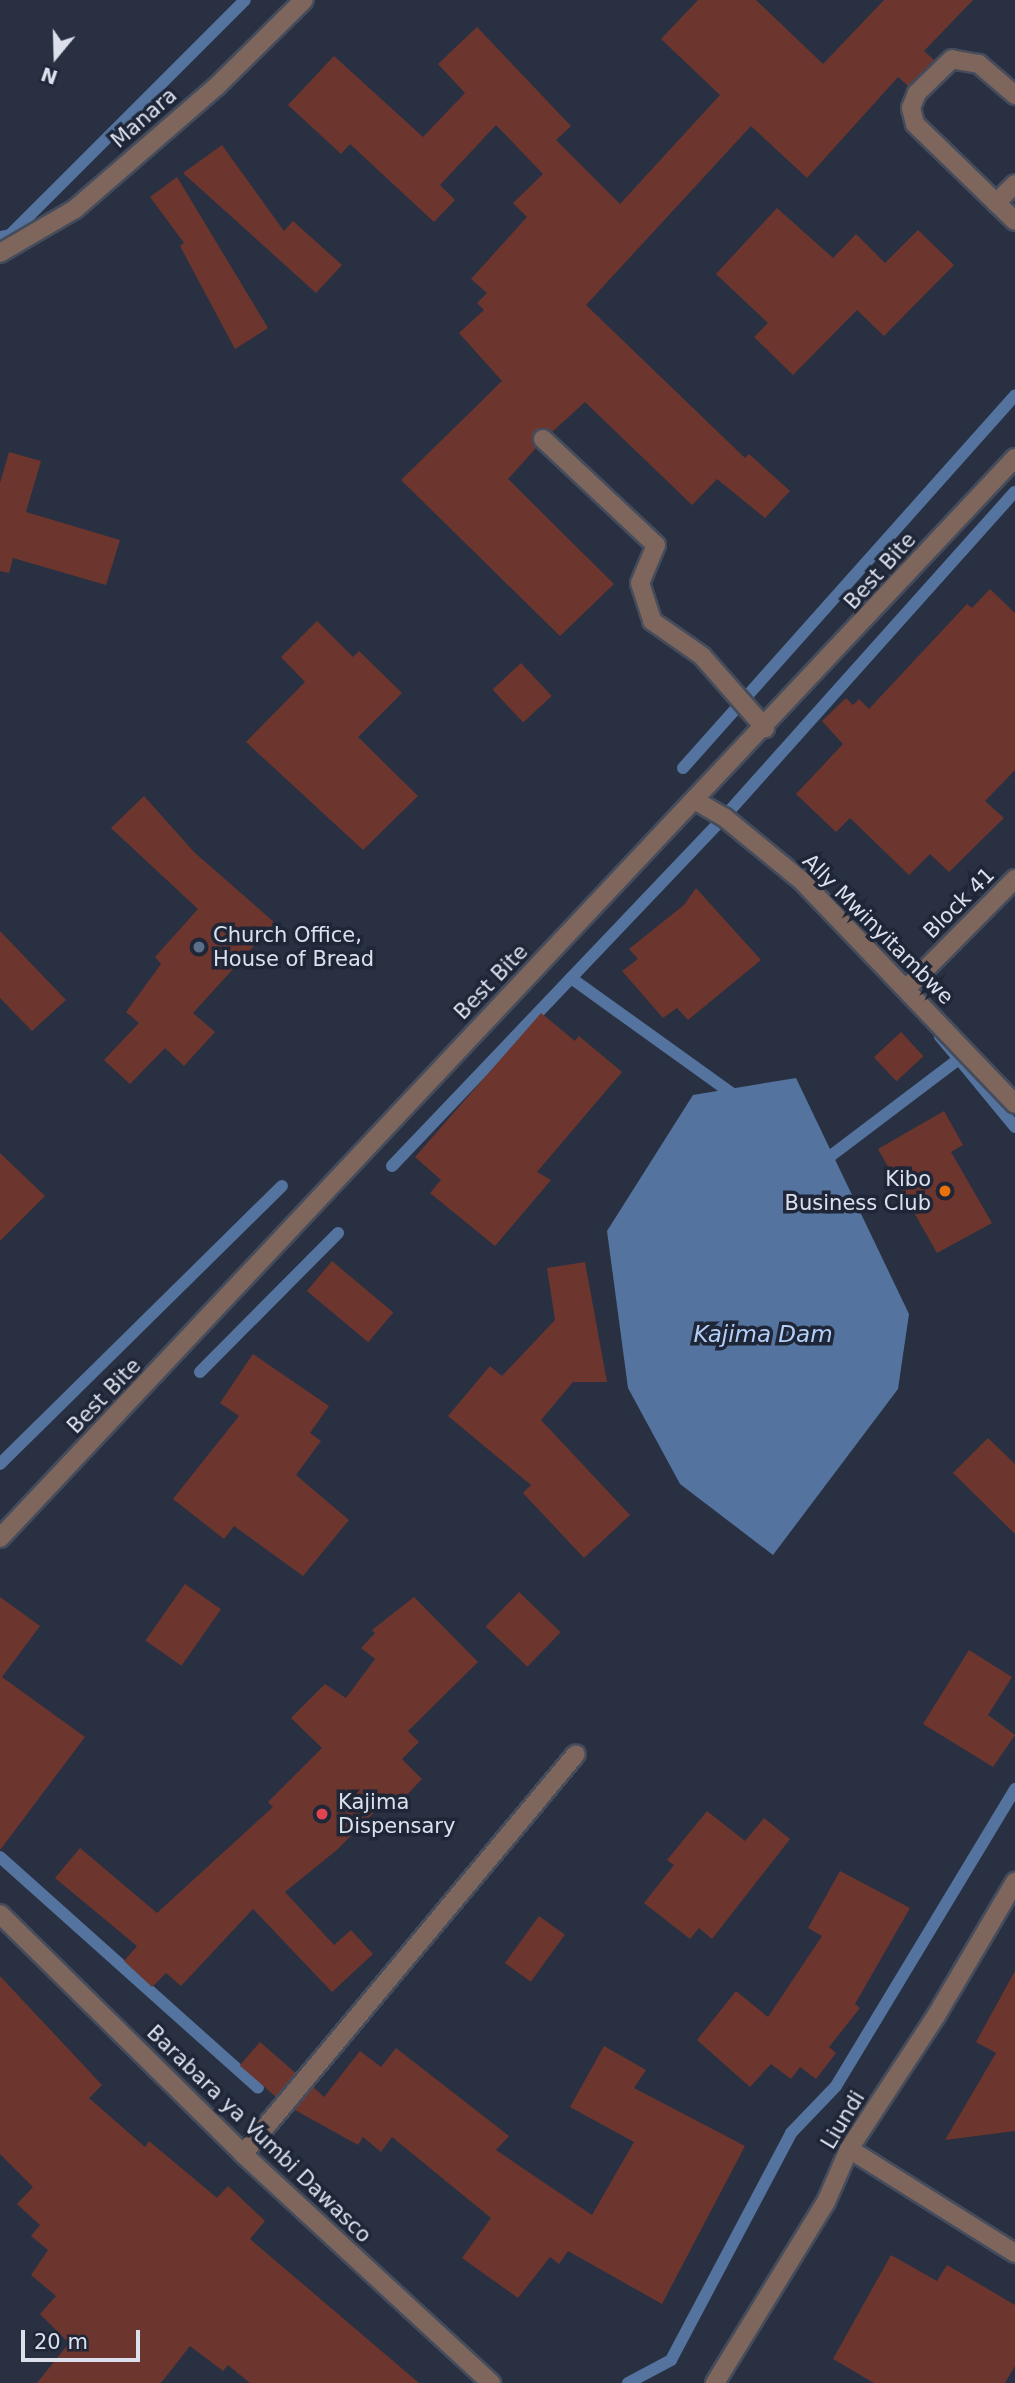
<!DOCTYPE html>
<html>
<head>
<meta charset="utf-8">
<style>
	body { margin:0 }
	#map { position:relative; width:1015px; height:2383px; overflow:hidden; background:#283041; font-family:"DejaVu Sans",sans-serif }
	div>[style] { position:absolute }
	[style*='--x'] { left:calc(var(--x)*1px); top:calc(var(--y)*1px); width:calc(var(--w)*1px); rotate:calc(var(--a)*1deg) }
	.water>* { inset:0; background:#54739e }
	.stream>* { height:12px; margin:-6px; padding:0 6px; transform-origin:6px; border-radius:6px; background:#54739e }
	.building>* { inset:0; background:#6c362f; transform-origin:0 0 }
	.roads { filter:drop-shadow(2px 0 #454c5c) drop-shadow(-2px 0 #454c5c) drop-shadow(0 2px #454c5c) drop-shadow(0 -2px #454c5c) }
	.minor>* { height:18px; margin:-9px; padding:0 9px; transform-origin:9px; border-radius:9px; background:#7f665d }
	.dots>* { width:19px; height:19px; translate:-50% -50%; box-sizing:border-box; border:4px solid #1e2637; border-radius:50% }
	span { translate:-50% -50%; white-space:nowrap; text-align:center; line-height:1.15; -webkit-text-stroke:7px #1e2637; paint-order:stroke }
	.street-label { font-size:21px; color:#dbe0ec }
	.poi-label { font-size:21px; color:#dbe0ec }
	.left { translate:0 -50%; text-align:left }
	.right { translate:-100% -50%; text-align:right }
	.water-label { font-size:23px; color:#b3cff8; font-style:italic }
	.north { position:absolute; left:21px; top:21px; width:70px; height:70px; -webkit-text-stroke:5px #1e2637; paint-order:stroke; rotate:199deg; font-size:19px; font-weight:700; line-height:28px; text-align:center; color:#dbe0ec }
	.north::after { content:''; display:block; margin:auto; width:24px; height:32px; background:#dbe0ec; clip-path:polygon(50% 0,100% 100%,50% 72%,0 100%) }
	.scale { position:absolute; left:21px; top:2330px; width:119px; height:32px; box-sizing:border-box; border:4px solid #dbe0ec; border-top:0; padding-left:9px; font-size:21px; line-height:24px; white-space:nowrap; color:#dbe0ec; -webkit-text-stroke:5px #1e2637; paint-order:stroke }
</style>
</head>
<body>
<div id="map">
	<div class="water">
		<div style="clip-path:polygon(796px 1078px,909px 1314px,898px 1389px,773px 1555px,680px 1484px,628px 1388px,607px 1231px,693px 1095px)"></div>
	</div>
	<div class="stream">
		<div style="--x:0;--y:237;--w:10;--a:-11"></div>
		<div style="--x:10;--y:235;--w:332;--a:-45"></div>
		<div style="--x:683;--y:768;--w:499;--a:-48.3"></div>
		<div style="--x:571;--y:978;--w:206;--a:35.7"></div>
		<div style="--x:959;--y:1059;--w:88;--a:50.5"></div>
		<div style="--x:818;--y:1156;--w:8;--a:40"></div>
		<div style="--x:824;--y:1161;--w:169;--a:-37.1"></div>
		<div style="--x:959;--y:1059;--w:30;--a:-130"></div>
		<div style="--x:392;--y:1166;--w:482;--a:-46.4"></div>
		<div style="--x:724;--y:817;--w:436;--a:-48.2"></div>
		<div style="--x:200;--y:1372;--w:196;--a:-45.2"></div>
		<div style="--x:0;--y:1464;--w:396;--a:-44.6"></div>
		<div style="--x:0;--y:1857;--w:346;--a:41.8"></div>
		<div style="--x:628;--y:2383;--w:49;--a:-28.1"></div>
		<div style="--x:671;--y:2360;--w:257;--a:-62.1"></div>
		<div style="--x:791;--y:2133;--w:65;--a:-46.2"></div>
		<div style="--x:836;--y:2086;--w:347;--a:-58.9"></div>
	</div>
	<div class="building">
		<div style="clip-path:polygon(698px 0,756px 0,823px 64px,884px 0,973px 0,924px 51px,934px 60px,908px 86px,898px 77px,807px 178px,751px 126px,586px 305px,745px 458px,749px 454px,790px 491px,765px 518px,717px 479px,692px 505px,585px 402px,552px 432px,545px 428px,535px 431px,532px 442px,536px 448px,508px 479px,614px 584px,560px 636px,401px 480px,502px 381px,459px 333px,484px 310px,477px 303px,487px 293px,471px 279px,527px 217px,513px 203px,543px 174px,496px 125px,440px 185px,455px 200px,434px 222px,350px 144px,341px 154px,288px 105px,334px 56px,423px 137px,465px 93px,438px 64px,477px 27px,571px 126px,556px 140px,620px 204px,720px 95px,661px 39px)"></div>
		<div style="clip-path:polygon(222px 145px,284px 231px,293px 221px,342px 265px,316px 293px,183px 173px)"></div>
		<div style="clip-path:polygon(177px 177px,268px 328px,235px 349px,180px 246px,184px 243px,150px 197px)"></div>
		<div style="clip-path:polygon(777px 208px,833px 258px,856px 234px,885px 263px,918px 230px,954px 265px,884px 336px,857px 310px,793px 375px,754px 337px,768px 323px,716px 274px)"></div>
		<div style="clip-path:polygon(9px 452px,41px 461px,26px 512px,120px 540px,106px 585px,13px 558px,9px 573px,0 571px,0 483px)"></div>
		<div style="clip-path:polygon(990px 589px,1015px 613px,1015px 770px,985px 801px,1004px 818px,949px 872px,930px 854px,909px 875px,850px 818px,836px 832px,796px 794px,843px 744px,822px 721px,846px 698px,853px 705px,859px 699px,869px 709px,967px 604px,972px 608px)"></div>
		<div style="clip-path:polygon(317px 621px,353px 657px,359px 651px,402px 693px,358px 737px,418px 796px,363px 850px,246px 742px,305px 682px,281px 657px)"></div>
		<div style="left:521px;top:663px;width:45px;height:39px;rotate:47deg"></div>
		<div style="clip-path:polygon(144px 796px,194px 852px,275px 923px,193px 1013px,215px 1032px,184px 1066px,165px 1048px,130px 1084px,104px 1060px,139px 1023px,126px 1012px,161px 964px,155px 957px,198px 909px,111px 828px)"></div>
		<div style="clip-path:polygon(696px 888px,761px 960px,688px 1020px,677px 1008px,663px 1018px,622px 971px,638px 959px,629px 949px,684px 905px)"></div>
		<div style="clip-path:polygon(0 931px,66px 1000px,32px 1031px,0 998px)"></div>
		<div style="clip-path:polygon(541px 1013px,575px 1041px,579px 1036px,622px 1072px,537px 1172px,551px 1180px,495px 1246px,430px 1193px,441px 1180px,415px 1157px)"></div>
		<div style="left:901px;top:1032px;width:33px;height:37px;rotate:47deg"></div>
		<div style="clip-path:polygon(944px 1111px,963px 1145px,951px 1152px,992px 1223px,937px 1253px,878px 1149px)"></div>
		<div style="clip-path:polygon(0 1153px,45px 1196px,0 1241px)"></div>
		<div style="left:332px;top:1261px;width:80px;height:39px;rotate:40deg"></div>
		<div style="clip-path:polygon(585px 1262px,607px 1382px,573px 1382px,541px 1420px,630px 1515px,584px 1558px,523px 1493px,531px 1485px,448px 1416px,490px 1366px,502px 1376px,555px 1320px,547px 1268px)"></div>
		<div style="clip-path:polygon(253px 1354px,329px 1406px,310px 1433px,321px 1441px,296px 1475px,349px 1520px,303px 1576px,234px 1526px,224px 1539px,173px 1499px,239px 1416px,220px 1403px)"></div>
		<div style="clip-path:polygon(988px 1438px,1015px 1464px,1015px 1534px,953px 1473px)"></div>
		<div style="left:185px;top:1584px;width:44px;height:69px;rotate:35deg"></div>
		<div style="left:519px;top:1592px;width:58px;height:48px;rotate:44deg"></div>
		<div style="clip-path:polygon(0 1597px,40px 1626px,2px 1677px,85px 1737px,0 1850px)"></div>
		<div style="clip-path:polygon(414px 1597px,478px 1662px,408px 1731px,419px 1742px,402px 1759px,422px 1779px,400px 1802px,392px 1794px,338px 1849px,285px 1892px,334px 1945px,351px 1930px,373px 1954px,332px 1992px,253px 1909px,181px 1986px,166px 1973px,152px 1987px,124px 1961px,137px 1946px,55px 1878px,80px 1848px,157px 1913px,273px 1807px,268px 1802px,322px 1748px,291px 1718px,325px 1684px,346px 1698px,375px 1659px,361px 1648px,375px 1633px,372px 1630px)"></div>
		<div style="clip-path:polygon(969px 1650px,1012px 1677px,988px 1715px,1015px 1735px,993px 1767px,923px 1724px)"></div>
		<div style="clip-path:polygon(707px 1811px,745px 1841px,764px 1818px,790px 1839px,712px 1939px,699px 1928px,690px 1939px,644px 1903px,674px 1865px,667px 1860px)"></div>
		<div style="clip-path:polygon(840px 1871px,910px 1908px,855px 2004px,860px 2008px,829px 2047px,836px 2053px,816px 2079px,800px 2067px,791px 2079px,771px 2064px,750px 2087px,697px 2040px,736px 1991px,768px 2017px,822px 1936px,808px 1928px)"></div>
		<div style="left:539px;top:1916px;width:32px;height:58px;rotate:36deg"></div>
		<div style="clip-path:polygon(1015px 1971px,1015px 2131px,945px 2140px,996px 2053px,976px 2042px)"></div>
		<div style="clip-path:polygon(0 1976px,102px 2085px,89px 2098px,145px 2147px,149px 2141px,217px 2198px,228px 2186px,265px 2221px,250px 2239px,419px 2383px,250px 2383px,228px 2365px,223px 2371px,190px 2346px,161px 2383px,37px 2383px,69px 2343px,40px 2314px,56px 2296px,31px 2275px,48px 2250px,31px 2236px,40px 2225px,17px 2204px,33px 2187px,0 2154px)"></div>
		<div style="left:260px;top:2042px;width:48px;height:31px;rotate:41deg"></div>
		<div style="clip-path:polygon(604px 2046px,646px 2070px,634px 2088px,745px 2146px,662px 2304px,568px 2251px,559px 2264px,550px 2257px,518px 2298px,462px 2258px,491px 2218px,392px 2137px,381px 2152px,363px 2137px,358px 2145px,295px 2110px,313px 2087px,324px 2097px,360px 2051px,381px 2067px,396px 2048px,509px 2136px,496px 2150px,592px 2215px,634px 2142px,570px 2107px)"></div>
		<div style="clip-path:polygon(891px 2255px,937px 2281px,947px 2265px,1015px 2305px,1015px 2366px,1005px 2383px,874px 2383px,833px 2359px)"></div>
	</div>
	<div class="roads">
		<div class="minor">
			<div style="--x:1015;--y:95;--w:48;--a:-139.3"></div>
			<div style="--x:979;--y:64;--w:27;--a:-170"></div>
			<div style="--x:952;--y:59;--w:49;--a:135.8"></div>
			<div style="--x:917;--y:93;--w:16;--a:112"></div>
			<div style="--x:911;--y:108;--w:16;--a:76"></div>
			<div style="--x:915;--y:124;--w:139;--a:44.1"></div>
			<div style="--x:996;--y:203;--w:27;--a:-45"></div>
			<div style="--x:0;--y:253;--w:87;--a:-30.4"></div>
			<div style="--x:75;--y:209;--w:188;--a:-40.9"></div>
			<div style="--x:217;--y:86;--w:122;--a:-44.7"></div>
			<div style="--x:543;--y:439;--w:155;--a:43.2"></div>
			<div style="--x:656;--y:545;--w:41;--a:112.8"></div>
			<div style="--x:640;--y:583;--w:40;--a:72"></div>
			<div style="--x:652;--y:621;--w:61;--a:35"></div>
			<div style="--x:702;--y:656;--w:96;--a:48.8"></div>
			<div style="--x:696;--y:801;--w:32;--a:30"></div>
			<div style="--x:724;--y:817;--w:101;--a:39.4"></div>
			<div style="--x:802;--y:881;--w:308;--a:46.3"></div>
			<div style="--x:906;--y:989;--w:155;--a:-45.3"></div>
			<div style="--x:0;--y:1538;--w:1482;--a:-46.78"></div>
			<div style="--x:0;--y:1914;--w:342;--a:44.6"></div>
			<div style="--x:243;--y:2154;--w:338;--a:42.7"></div>
			<div style="--x:849;--y:2149;--w:196;--a:32.1"></div>
			<div style="--x:243;--y:2154;--w:520;--a:-50.22"></div>
			<div style="--x:715;--y:2383;--w:212;--a:-58.5"></div>
			<div style="--x:826;--y:2202;--w:58;--a:-66.5"></div>
			<div style="--x:849;--y:2149;--w:159;--a:-56.8"></div>
			<div style="--x:936;--y:2016;--w:156;--a:-59.5"></div>
		</div>
	</div>
	<div class="dots">
		<div style="left:199px;top:947px;background:#5c6f8a"></div>
		<div style="left:945px;top:1191px;background:#e8710a"></div>
		<div style="left:322px;top:1814px;background:#e0444e"></div>
	</div>
	<div class="street-label">
		<span style="left:144px;top:118px;rotate:-41deg">Manara</span>
		<span style="left:880px;top:571px;rotate:-48deg">Best Bite</span>
		<span style="left:959px;top:903px;rotate:-45deg">Block 41</span>
		<span style="left:878px;top:929px;rotate:45deg">Ally Mwinyitambwe</span>
		<span style="left:491px;top:982px;rotate:-46deg">Best Bite</span>
		<span style="left:104px;top:1396px;rotate:-46deg">Best Bite</span>
		<span style="left:843px;top:2120px;rotate:-59deg">Liundi</span>
		<span style="left:259px;top:2134px;rotate:44deg">Barabara ya Vumbi Dawasco</span>
	</div>
	<div class="poi-label">
		<span class="left" style="left:213px;top:947px">Church Office,<br>House of Bread</span>
		<span class="right" style="left:931px;top:1191px">Kibo<br>Business Club</span>
		<span class="left" style="left:338px;top:1814px">Kajima<br>Dispensary</span>
	</div>
	<div class="water-label">
		<span style="left:763px;top:1334px">Kajima Dam</span>
	</div>
	<div class="north">N</div>
	<div class="scale">20 m</div>
</div>
</body>
</html>
